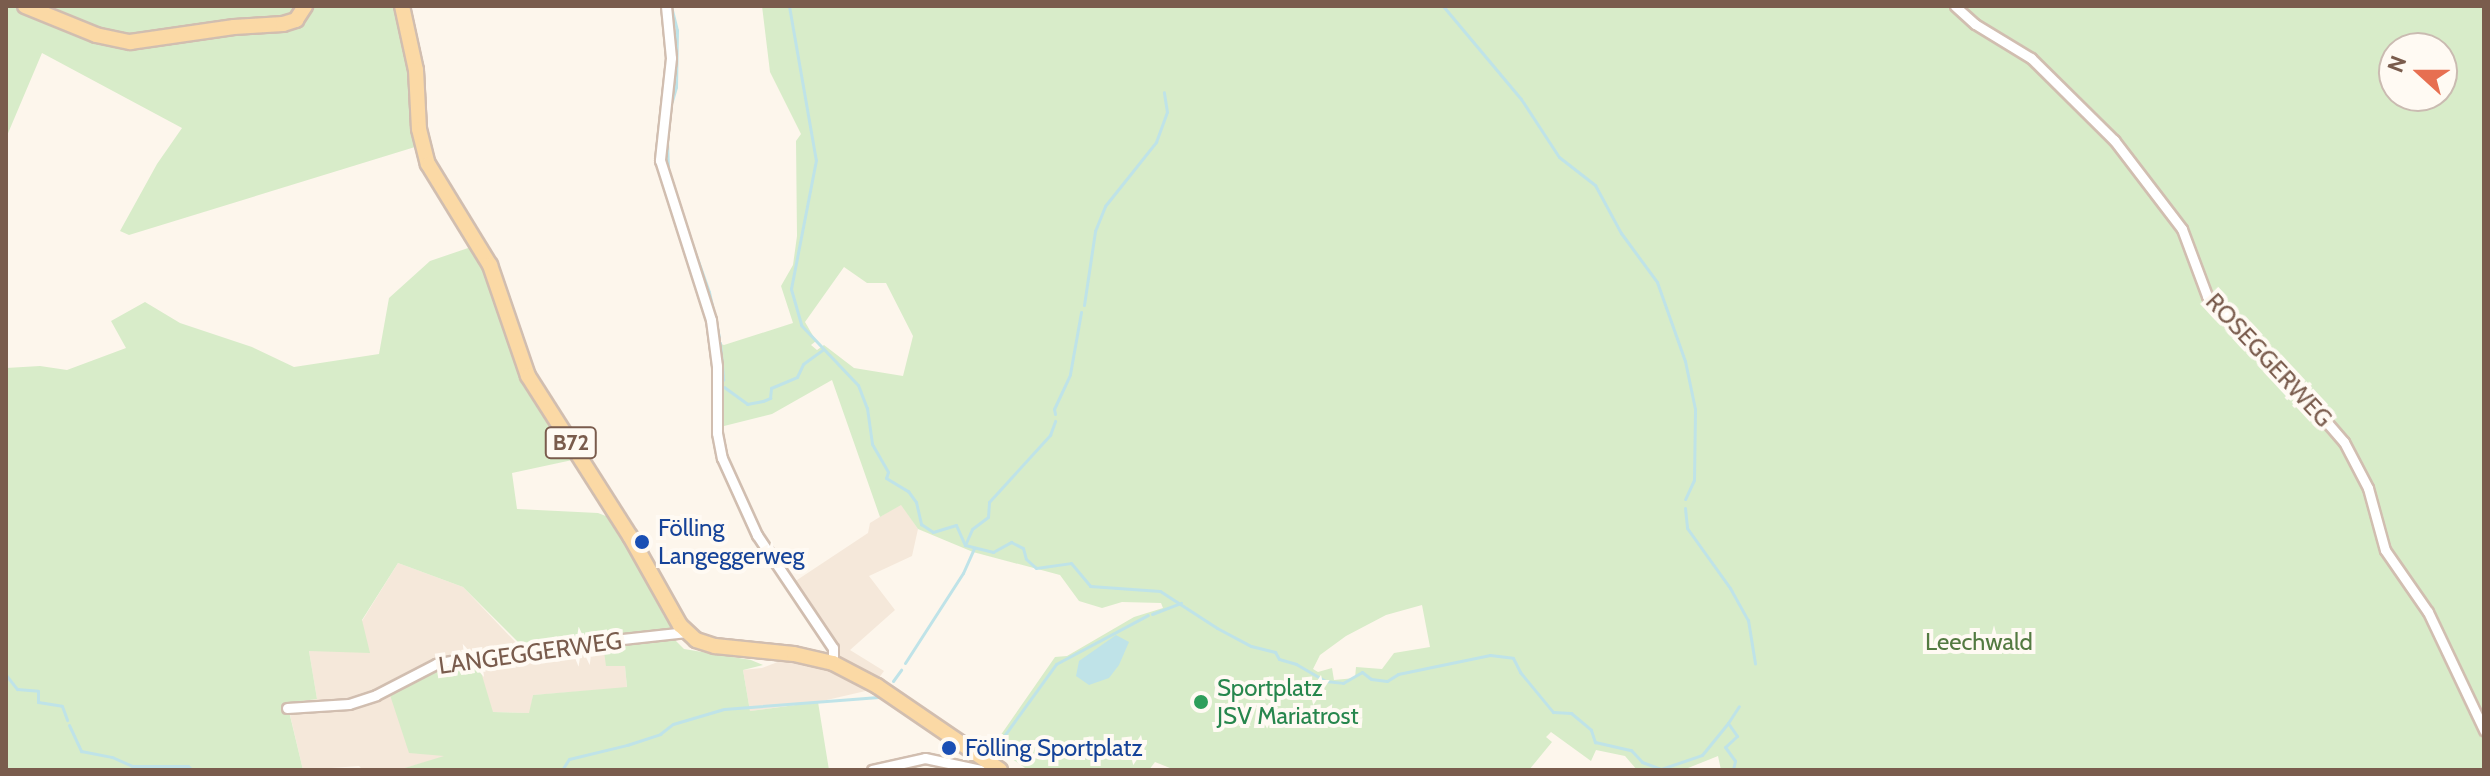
<!DOCTYPE html>
<html>
<head>
<meta charset="utf-8">
<style>
	body { margin:0 }
	#map { position:relative; width:2490px; height:776px; overflow:hidden; background:#fdf6ec; font-family:Cabin,sans-serif }
	div>[style] { position:absolute }
	[style*='--x'] { left:calc(var(--x)*1px); top:calc(var(--y)*1px); width:calc(var(--w)*1px); rotate:calc(var(--a)*1deg) }
	.residential>* { inset:0; background:#f5e8da }
	.green>* { inset:0; background:#d8ecc9 }
	.water>* { inset:0; background:#bfe3e8 }
	.stream>* { height:3px; margin:-1.5px; padding:0 1.5px; transform-origin:1.5px; border-radius:1.5px; background:#bfe3e8 }
	.roads { filter:drop-shadow(2px 0 #d1beb0) drop-shadow(-2px 0 #d1beb0) drop-shadow(0 2px #d1beb0) drop-shadow(0 -2px #d1beb0) }
	.street>* { height:9px; margin:-4.5px; padding:0 4.5px; transform-origin:4.5px; border-radius:4.5px; background:#fff }
	.primary>* { height:14px; margin:-7px; padding:0 7px; transform-origin:7px; border-radius:7px; background:#fbd9a5 }
	.dots>* { width:22px; height:22px; translate:-50% -50%; box-sizing:border-box; border:4px solid #fffaf3; border-radius:50% }
	span { translate:-50% -50%; white-space:nowrap; text-align:center; line-height:1.15; -webkit-text-stroke:8px #fffaf3; paint-order:stroke }
	.shield-label span { padding:2px 6px; background:#fffaf3; border:2px solid; border-radius:6px; -webkit-text-stroke-width:0 }
	.shield-label { font-size:22px; color:#7a5c4d; font-weight:700 }
	.street-label { font-size:24px; color:#7a5c4d }
	.transit-label { font-size:24px; color:#164399 }
	.left { translate:0 -50%; text-align:left }
	.park-label { font-size:24px; color:#537a41 }
	.leisure-label { font-size:24px; color:#27864d }
	.frame { position:absolute; inset:0; border:8px solid #7a5c4d; pointer-events:none }
	.north { position:absolute; left:2378px; top:32px; width:80px; height:80px; box-sizing:border-box; background:#fffaf3; border:2px solid #cabbb1; border-radius:50%; rotate:291deg; font-size:22px; font-weight:700; line-height:32px; text-align:center; color:#7a5c4d }
	.north::after { content:''; display:block; margin:auto; width:28px; height:36px; background:#e76f51; clip-path:polygon(50% 0,100% 100%,50% 72%,0 100%) }
</style>
</head>
<body>
<div id="map">
	<div class="residential">
		<div style="clip-path:polygon(901px 504px,918px 529px,912px 556px,869px 576px,895px 610px,850px 650px,884px 671px,870px 690px,818px 702px,750px 711px,743px 670px,762px 668px,809px 650px,826px 655px,829px 649px,785px 588px,868px 533px,870px 523px)"></div>
		<div style="clip-path:polygon(398px 563px,463px 587px,521px 648px,602px 637px,625px 665px,627px 688px,533px 695px,530px 713px,493px 712px,447px 756px,398px 770px,363px 770px,359px 766px,303px 770px,287px 702px,317px 699px,309px 651px,362px 621px)"></div>
	</div>
	<div class="green">
		<div style="clip-path:polygon(6px 6px,397px 6px,405px 49px,415px 147px,129px 235px,120px 231px,157px 164px,182px 128px,42px 53px,6px 138px)"></div>
		<div style="clip-path:polygon(evenodd,762px 6px,2484px 6px,2484px 770px,1721px 770px,1718px 756px,1683px 770px,1637px 770px,1625px 756px,1596px 750px,1591px 761px,1551px 732px,1546px 737px,1552px 742px,1529px 770px,1175px 770px,1155px 762px,1149px 770px,1028px 770px,999px 750px,991px 749px,1055px 657px,1067px 656px,1134px 617px,1163px 608px,1161px 603px,1122px 602px,1102px 608px,1079px 601px,1060px 575px,973px 552px,918px 529px,901px 505px,880px 517px,832px 380px,772px 414px,724px 426px,718px 343px,724px 345px,793px 323px,781px 286px,793px 265px,797px 236px,796px 141px,801px 134px,770px 72px,762px 6px,2394px 48px,2442px 48px,2442px 96px,2394px 96px,2394px 48px,762px 6px,844px 267px,867px 283px,886px 283px,913px 336px,903px 376px,854px 368px,824px 345px,817px 350px,811px 345px,816px 341px,805px 322px,844px 267px,762px 6px,1422px 605px,1430px 647px,1394px 653px,1382px 669px,1356px 667px,1355px 678px,1334px 680px,1332px 668px,1318px 672px,1313px 669px,1320px 655px,1346px 636px,1386px 615px,1422px 605px)"></div>
		<div style="clip-path:polygon(474px 246px,494px 288px,518px 370px,536px 404px,577px 459px,512px 473px,517px 509px,598px 513px,611px 518px,664px 616px,672px 624px,676px 641px,684px 649px,751px 660px,763px 665px,743px 670px,750px 711px,818px 702px,829px 770px,398px 770px,444px 756px,409px 753px,389px 692px,429px 672px,478px 662px,493px 712px,529px 713px,533px 695px,627px 687px,625px 666px,606px 666px,602px 637px,554px 651px,528px 652px,463px 587px,398px 563px,362px 620px,370px 653px,309px 651px,317px 699px,287px 703px,303px 770px,6px 770px,6px 368px,40px 366px,67px 370px,126px 348px,111px 321px,145px 302px,180px 323px,252px 347px,294px 367px,379px 354px,389px 298px,430px 261px)"></div>
	</div>
	<div class="water">
		<div style="clip-path:polygon(1116px 635px,1129px 642px,1119px 665px,1109px 678px,1089px 685px,1076px 676px,1079px 661px)"></div>
	</div>
	<div class="stream">
		<div style="--x:671;--y:6;--w:25;--a:76"></div>
		<div style="--x:677;--y:30;--w:57;--a:91"></div>
		<div style="--x:676;--y:87;--w:15;--a:106"></div>
		<div style="--x:789;--y:6;--w:156;--a:80.1"></div>
		<div style="--x:816;--y:160;--w:131;--a:101"></div>
		<div style="--x:791;--y:289;--w:37;--a:74"></div>
		<div style="--x:801;--y:325;--w:83;--a:46.5"></div>
		<div style="--x:858;--y:385;--w:25;--a:69"></div>
		<div style="--x:867;--y:408;--w:36;--a:82"></div>
		<div style="--x:872;--y:444;--w:32;--a:60"></div>
		<div style="--x:888;--y:472;--w:6;--a:108"></div>
		<div style="--x:886;--y:478;--w:26;--a:31"></div>
		<div style="--x:908;--y:491;--w:14;--a:54"></div>
		<div style="--x:916;--y:502;--w:23;--a:77"></div>
		<div style="--x:921;--y:524;--w:14;--a:34"></div>
		<div style="--x:933;--y:532;--w:24;--a:-17"></div>
		<div style="--x:956;--y:525;--w:22;--a:66"></div>
		<div style="--x:965;--y:545;--w:29;--a:14"></div>
		<div style="--x:993;--y:552;--w:21;--a:-29"></div>
		<div style="--x:1011;--y:542;--w:13;--a:27"></div>
		<div style="--x:1023;--y:548;--w:11;--a:75"></div>
		<div style="--x:1026;--y:559;--w:13;--a:42"></div>
		<div style="--x:1036;--y:568;--w:35;--a:-8"></div>
		<div style="--x:1071;--y:563;--w:30;--a:50"></div>
		<div style="--x:1090;--y:586;--w:70;--a:4.1"></div>
		<div style="--x:1160;--y:591;--w:68;--a:33"></div>
		<div style="--x:1217;--y:628;--w:38;--a:28"></div>
		<div style="--x:1251;--y:646;--w:25;--a:14"></div>
		<div style="--x:1275;--y:652;--w:8;--a:60"></div>
		<div style="--x:1279;--y:659;--w:18;--a:16"></div>
		<div style="--x:1296;--y:664;--w:34;--a:30"></div>
		<div style="--x:1325;--y:681;--w:18;--a:6"></div>
		<div style="--x:1343;--y:683;--w:22;--a:-30"></div>
		<div style="--x:1362;--y:672;--w:11;--a:38"></div>
		<div style="--x:1371;--y:679;--w:16;--a:7"></div>
		<div style="--x:1387;--y:681;--w:13;--a:-32"></div>
		<div style="--x:1398;--y:674;--w:94;--a:-11.7"></div>
		<div style="--x:1490;--y:655;--w:23;--a:7"></div>
		<div style="--x:1513;--y:658;--w:16;--a:63"></div>
		<div style="--x:1520;--y:672;--w:52;--a:50.5"></div>
		<div style="--x:1553;--y:712;--w:18;--a:3"></div>
		<div style="--x:1571;--y:713;--w:26;--a:40"></div>
		<div style="--x:1591;--y:730;--w:13;--a:72"></div>
		<div style="--x:1595;--y:742;--w:37;--a:13"></div>
		<div style="--x:1631;--y:750;--w:16;--a:47"></div>
		<div style="--x:1642;--y:762;--w:20;--a:20"></div>
		<div style="--x:1661;--y:769;--w:43;--a:-18.9"></div>
		<div style="--x:1702;--y:755;--w:41;--a:-50.9"></div>
		<div style="--x:1728;--y:723;--w:16;--a:55"></div>
		<div style="--x:1737;--y:736;--w:16;--a:137"></div>
		<div style="--x:1725;--y:747;--w:17;--a:54"></div>
		<div style="--x:1735;--y:761;--w:9;--a:103"></div>
		<div style="--x:1443;--y:6;--w:121;--a:50"></div>
		<div style="--x:1521;--y:99;--w:69;--a:56.8"></div>
		<div style="--x:1559;--y:157;--w:46;--a:37.9"></div>
		<div style="--x:1595;--y:185;--w:55;--a:61.6"></div>
		<div style="--x:1621;--y:233;--w:61;--a:53.7"></div>
		<div style="--x:1657;--y:282;--w:84;--a:70.5"></div>
		<div style="--x:1685;--y:361;--w:49;--a:78.2"></div>
		<div style="--x:1695;--y:409;--w:71;--a:90.8"></div>
		<div style="--x:1694;--y:480;--w:21;--a:115"></div>
		<div style="--x:667;--y:140;--w:32;--a:88"></div>
		<div style="--x:684;--y:221;--w:75;--a:70.6"></div>
		<div style="--x:709;--y:292;--w:46;--a:77.5"></div>
		<div style="--x:1084;--y:305;--w:75;--a:-81.5"></div>
		<div style="--x:1095;--y:231;--w:27;--a:-68"></div>
		<div style="--x:1105;--y:206;--w:82;--a:-51.4"></div>
		<div style="--x:1156;--y:142;--w:32;--a:-70"></div>
		<div style="--x:1167;--y:112;--w:20;--a:-99"></div>
		<div style="--x:720;--y:343;--w:37;--a:85"></div>
		<div style="--x:724;--y:387;--w:29;--a:36"></div>
		<div style="--x:747;--y:404;--w:16;--a:-11"></div>
		<div style="--x:763;--y:401;--w:8;--a:-23"></div>
		<div style="--x:770;--y:398;--w:10;--a:-84"></div>
		<div style="--x:771;--y:388;--w:28;--a:-23"></div>
		<div style="--x:797;--y:377;--w:14;--a:-65"></div>
		<div style="--x:803;--y:364;--w:24;--a:-36"></div>
		<div style="--x:1055;--y:414;--w:5;--a:-101"></div>
		<div style="--x:1054;--y:409;--w:38;--a:-65"></div>
		<div style="--x:1070;--y:374;--w:63;--a:-79.9"></div>
		<div style="--x:1685;--y:508;--w:20;--a:84"></div>
		<div style="--x:1687;--y:528;--w:74;--a:54.4"></div>
		<div style="--x:1730;--y:588;--w:37;--a:61"></div>
		<div style="--x:1748;--y:620;--w:44;--a:80.8"></div>
		<div style="--x:965;--y:545;--w:17;--a:-66"></div>
		<div style="--x:972;--y:529;--w:20;--a:-37"></div>
		<div style="--x:988;--y:517;--w:15;--a:-86"></div>
		<div style="--x:989;--y:502;--w:91;--a:-47.7"></div>
		<div style="--x:1050;--y:435;--w:15;--a:-70"></div>
		<div style="--x:1152;--y:614;--w:31;--a:-21"></div>
		<div style="--x:905;--y:663;--w:107;--a:-57.2"></div>
		<div style="--x:963;--y:573;--w:27;--a:-66"></div>
		<div style="--x:6;--y:675;--w:18;--a:52"></div>
		<div style="--x:17;--y:689;--w:21;--a:5"></div>
		<div style="--x:38;--y:691;--w:11;--a:90"></div>
		<div style="--x:38;--y:702;--w:24;--a:9"></div>
		<div style="--x:62;--y:706;--w:15;--a:70"></div>
		<div style="--x:893;--y:681;--w:14;--a:-54"></div>
		<div style="--x:1728;--y:723;--w:20;--a:-57"></div>
		<div style="--x:69;--y:725;--w:29;--a:65"></div>
		<div style="--x:81;--y:751;--w:32;--a:11"></div>
		<div style="--x:112;--y:757;--w:22;--a:24"></div>
		<div style="--x:132;--y:766;--w:56;--a:0"></div>
		<div style="--x:188;--y:766;--w:6;--a:45"></div>
		<div style="--x:996;--y:747;--w:102;--a:-54.1"></div>
		<div style="--x:1056;--y:664;--w:104;--a:-28"></div>
		<div style="--x:562;--y:770;--w:13;--a:-58"></div>
		<div style="--x:569;--y:759;--w:60;--a:-13.6"></div>
		<div style="--x:627;--y:745;--w:35;--a:-18"></div>
		<div style="--x:660;--y:734;--w:16;--a:-38"></div>
		<div style="--x:673;--y:724;--w:53;--a:-16.4"></div>
		<div style="--x:724;--y:709;--w:155;--a:-4.4"></div>
	</div>
	<div class="roads">
		<div class="street">
			<div style="--x:666;--y:6;--w:52;--a:84.5"></div>
			<div style="--x:671;--y:58;--w:103;--a:96.2"></div>
			<div style="--x:660;--y:160;--w:168;--a:72.3"></div>
			<div style="--x:711;--y:320;--w:46;--a:82.6"></div>
			<div style="--x:717;--y:366;--w:67;--a:90"></div>
			<div style="--x:717;--y:433;--w:25;--a:79"></div>
			<div style="--x:722;--y:458;--w:85;--a:65.6"></div>
			<div style="--x:757;--y:535;--w:136;--a:56.1"></div>
			<div style="--x:833;--y:648;--w:15;--a:90"></div>
			<div style="--x:1955;--y:6;--w:27;--a:42"></div>
			<div style="--x:1975;--y:24;--w:66;--a:31.3"></div>
			<div style="--x:2031;--y:58;--w:117;--a:44.7"></div>
			<div style="--x:2114;--y:140;--w:112;--a:52.6"></div>
			<div style="--x:2182;--y:229;--w:72;--a:69.5"></div>
			<div style="--x:2207;--y:296;--w:93;--a:44.1"></div>
			<div style="--x:2274;--y:361;--w:107;--a:49.2"></div>
			<div style="--x:2344;--y:442;--w:52;--a:62.4"></div>
			<div style="--x:2368;--y:488;--w:64;--a:74.7"></div>
			<div style="--x:2385;--y:550;--w:75;--a:55.3"></div>
			<div style="--x:2428;--y:612;--w:131;--a:64.6"></div>
			<div style="--x:287;--y:708;--w:62;--a:-3.7"></div>
			<div style="--x:349;--y:704;--w:28;--a:-18"></div>
			<div style="--x:376;--y:695;--w:68;--a:-27.3"></div>
			<div style="--x:436;--y:664;--w:19;--a:-12"></div>
			<div style="--x:455;--y:660;--w:92;--a:-3.1"></div>
			<div style="--x:547;--y:655;--w:50;--a:-15.2"></div>
			<div style="--x:595;--y:642;--w:92;--a:-6.3"></div>
			<div style="--x:872;--y:770;--w:54;--a:-12.8"></div>
			<div style="--x:925;--y:758;--w:57;--a:12.1"></div>
		</div>
		<div class="primary">
			<div style="--x:25;--y:6;--w:77;--a:22.2"></div>
			<div style="--x:96;--y:35;--w:35;--a:12"></div>
			<div style="--x:130;--y:42;--w:105;--a:-8.2"></div>
			<div style="--x:234;--y:27;--w:49;--a:-3.5"></div>
			<div style="--x:283;--y:24;--w:14;--a:-17"></div>
			<div style="--x:296;--y:20;--w:17;--a:-57"></div>
			<div style="--x:402;--y:6;--w:66;--a:77.7"></div>
			<div style="--x:416;--y:70;--w:59;--a:87.1"></div>
			<div style="--x:419;--y:129;--w:36;--a:76"></div>
			<div style="--x:428;--y:164;--w:119;--a:58.5"></div>
			<div style="--x:490;--y:265;--w:117;--a:71.1"></div>
			<div style="--x:528;--y:376;--w:190;--a:57.5"></div>
			<div style="--x:630;--y:536;--w:102;--a:60.7"></div>
			<div style="--x:680;--y:625;--w:22;--a:43"></div>
			<div style="--x:696;--y:640;--w:20;--a:18"></div>
			<div style="--x:715;--y:646;--w:79;--a:5.8"></div>
			<div style="--x:794;--y:654;--w:40;--a:13"></div>
			<div style="--x:833;--y:663;--w:50;--a:27.6"></div>
			<div style="--x:877;--y:686;--w:149;--a:34.3"></div>
		</div>
	</div>
	<div class="dots">
		<div style="left:642px;top:542px;background:#1a4fb4"></div>
		<div style="left:1201px;top:702px;background:#2e9e5b"></div>
		<div style="left:949px;top:748px;background:#1a4fb4"></div>
	</div>
	<div class="shield-label">
		<span style="left:571px;top:443px">B72</span>
	</div>
	<div class="street-label">
		<span style="left:2269px;top:360px;rotate:47deg">ROSEGGERWEG</span>
		<span style="left:530px;top:653px;rotate:-8deg">LANGEGGERWEG</span>
	</div>
	<div class="transit-label">
		<span class="left" style="left:658px;top:542px">Fölling<br>Langeggerweg</span>
		<span class="left" style="left:965px;top:748px">Fölling Sportplatz</span>
	</div>
	<div class="park-label">
		<span style="left:1979px;top:642px">Leechwald</span>
	</div>
	<div class="leisure-label">
		<span class="left" style="left:1217px;top:702px">Sportplatz<br>JSV Mariatrost</span>
	</div>
	<div class="frame"></div>
	<div class="north">N</div>
</div>
</body>
</html>
